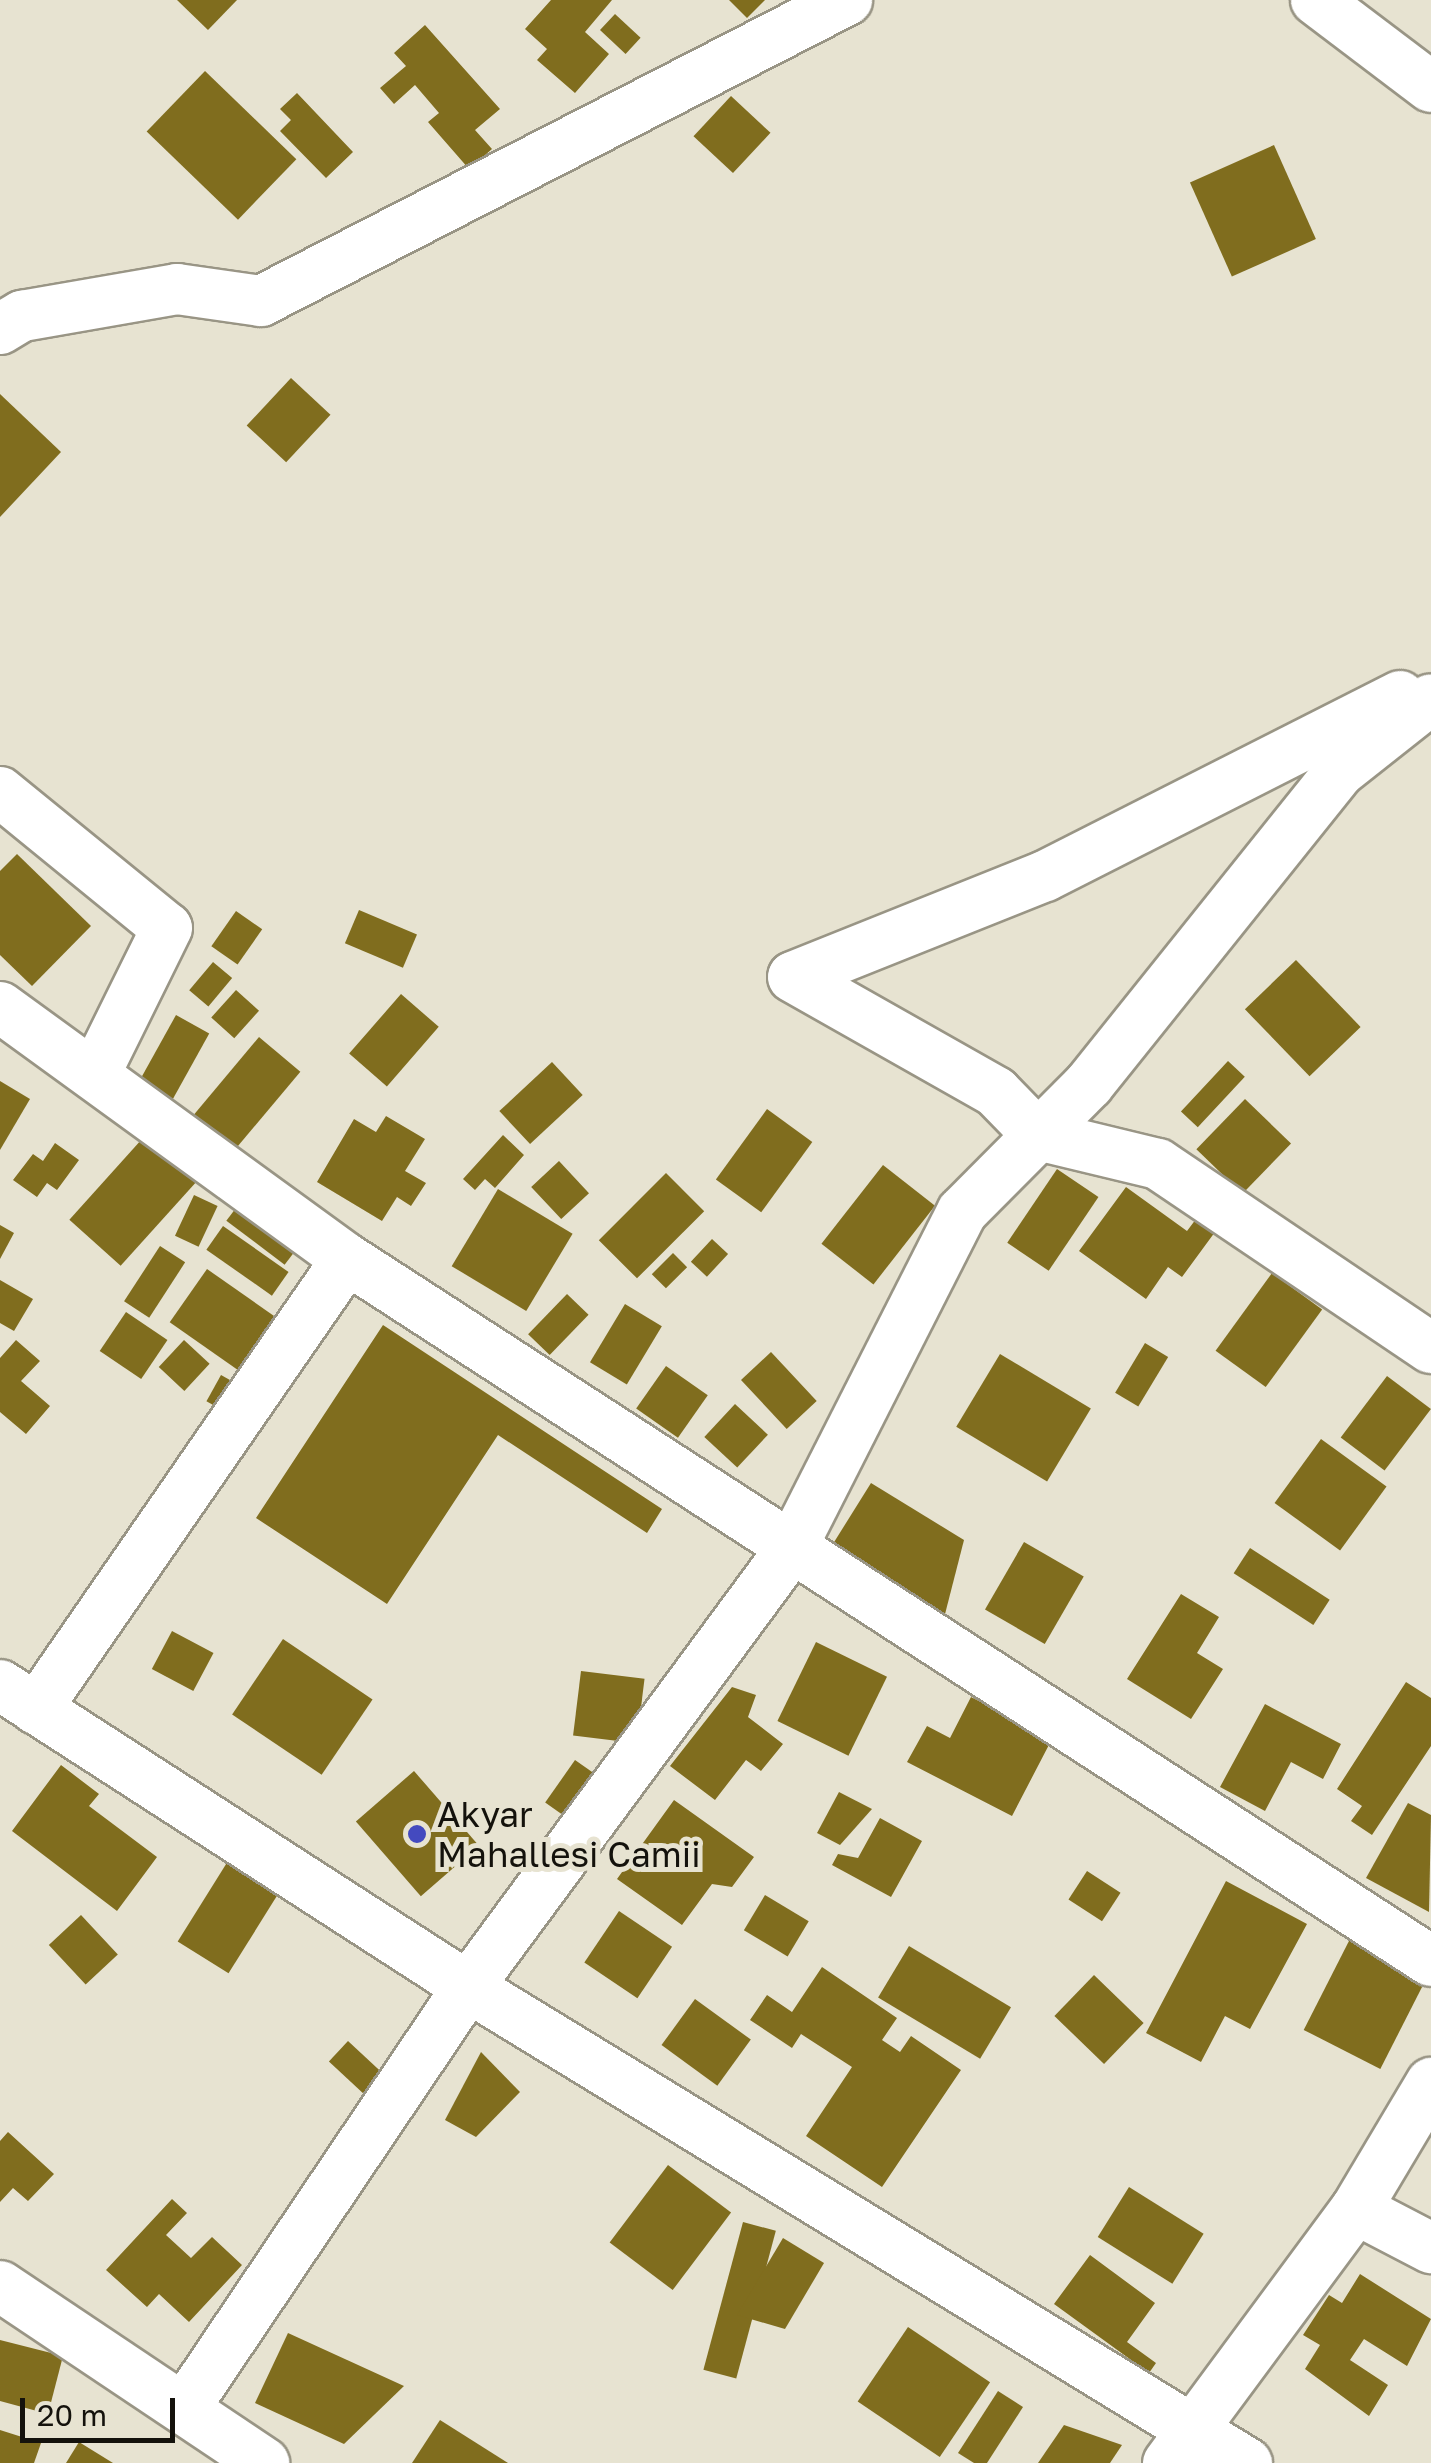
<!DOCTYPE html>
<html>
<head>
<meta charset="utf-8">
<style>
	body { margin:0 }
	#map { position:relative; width:1431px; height:2463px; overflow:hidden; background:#e7e3d1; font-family:"Golos Text",sans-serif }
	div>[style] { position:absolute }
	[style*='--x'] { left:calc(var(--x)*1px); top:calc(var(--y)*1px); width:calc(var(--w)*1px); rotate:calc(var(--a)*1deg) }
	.building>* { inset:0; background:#806d1e; transform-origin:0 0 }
	.roads { filter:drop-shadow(2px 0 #999585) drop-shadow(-2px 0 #999585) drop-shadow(0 2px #999585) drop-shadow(0 -2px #999585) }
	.street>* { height:50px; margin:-25px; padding:0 25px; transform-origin:25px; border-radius:25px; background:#fff }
	.dots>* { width:28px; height:28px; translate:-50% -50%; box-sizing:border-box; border:5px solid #e7e3d1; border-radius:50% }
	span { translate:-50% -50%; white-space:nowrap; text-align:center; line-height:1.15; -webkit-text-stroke:10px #e7e3d1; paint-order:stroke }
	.poi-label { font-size:35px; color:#14120c }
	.left { translate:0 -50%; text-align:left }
	.scale { position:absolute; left:20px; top:2398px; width:155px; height:45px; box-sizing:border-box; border:5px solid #14120c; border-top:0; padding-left:12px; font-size:30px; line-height:35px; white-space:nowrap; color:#14120c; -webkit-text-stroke:8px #e7e3d1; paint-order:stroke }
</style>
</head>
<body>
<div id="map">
	<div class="building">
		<div style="clip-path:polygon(177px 0,237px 0,208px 30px)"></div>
		<div style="clip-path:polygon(551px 0,612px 0,585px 32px,609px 54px,575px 93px,537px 60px,547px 49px,525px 29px)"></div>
		<div style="clip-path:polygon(729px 0,765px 0,747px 18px)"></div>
		<div style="left:615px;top:14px;width:35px;height:22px;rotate:43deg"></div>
		<div style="clip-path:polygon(425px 25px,500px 109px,475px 130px,492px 149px,469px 169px,428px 122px,439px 113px,415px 85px,394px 104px,380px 88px,406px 66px,394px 53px)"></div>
		<div style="left:205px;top:71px;width:127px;height:84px;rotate:44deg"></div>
		<div style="clip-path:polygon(297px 93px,353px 152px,326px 178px,280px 131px,291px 120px,280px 109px)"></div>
		<div style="left:731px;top:96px;width:54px;height:55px;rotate:43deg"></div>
		<div style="left:1274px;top:145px;width:103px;height:92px;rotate:66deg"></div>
		<div style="left:291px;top:378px;width:54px;height:65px;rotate:43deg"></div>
		<div style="clip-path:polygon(0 394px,61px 452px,0 517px)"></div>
		<div style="clip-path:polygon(17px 854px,91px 926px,32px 986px,0 955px,0 871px)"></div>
		<div style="left:359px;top:910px;width:63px;height:36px;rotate:23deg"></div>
		<div style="left:236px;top:911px;width:32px;height:43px;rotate:35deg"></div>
		<div style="left:1296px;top:960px;width:93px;height:71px;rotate:46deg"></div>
		<div style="left:213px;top:962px;width:25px;height:37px;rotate:40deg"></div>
		<div style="left:236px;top:990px;width:31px;height:37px;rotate:42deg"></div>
		<div style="left:401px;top:994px;width:50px;height:79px;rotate:41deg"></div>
		<div style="left:176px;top:1015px;width:38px;height:75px;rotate:29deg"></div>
		<div style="left:259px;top:1037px;width:54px;height:102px;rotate:40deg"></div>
		<div style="left:1228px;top:1061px;width:23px;height:69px;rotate:43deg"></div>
		<div style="left:552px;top:1062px;width:45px;height:72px;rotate:47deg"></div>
		<div style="clip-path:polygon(0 1081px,30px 1099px,0 1150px)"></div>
		<div style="left:1245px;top:1099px;width:64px;height:70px;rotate:44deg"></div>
		<div style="left:767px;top:1109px;width:56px;height:87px;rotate:36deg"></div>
		<div style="clip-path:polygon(386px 1116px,425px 1139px,405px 1171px,426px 1183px,411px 1206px,397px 1197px,382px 1221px,317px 1182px,354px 1119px,376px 1132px)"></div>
		<div style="left:151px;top:1129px;width:69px;height:122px;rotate:42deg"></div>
		<div style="clip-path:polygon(503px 1135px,524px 1155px,495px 1188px,485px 1179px,475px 1190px,463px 1179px)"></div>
		<div style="clip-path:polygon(55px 1143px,79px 1160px,57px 1190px,47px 1183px,37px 1197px,13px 1180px,33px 1154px,43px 1161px)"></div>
		<div style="left:559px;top:1161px;width:44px;height:38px;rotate:47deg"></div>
		<div style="left:883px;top:1165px;width:66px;height:100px;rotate:38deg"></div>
		<div style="left:1057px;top:1169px;width:50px;height:89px;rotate:34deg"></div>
		<div style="left:666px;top:1173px;width:54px;height:95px;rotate:45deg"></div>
		<div style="clip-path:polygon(1126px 1187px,1187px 1231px,1196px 1219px,1215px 1232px,1182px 1277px,1168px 1267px,1146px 1299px,1079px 1251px)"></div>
		<div style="left:498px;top:1189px;width:87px;height:90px;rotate:31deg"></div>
		<div style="left:194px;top:1195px;width:26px;height:45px;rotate:25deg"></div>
		<div style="left:245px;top:1196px;width:73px;height:31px;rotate:37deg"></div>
		<div style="clip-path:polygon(0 1225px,14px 1233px,0 1259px)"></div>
		<div style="left:223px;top:1226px;width:80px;height:29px;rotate:35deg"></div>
		<div style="left:712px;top:1239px;width:22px;height:31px;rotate:43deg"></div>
		<div style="left:160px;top:1246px;width:30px;height:66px;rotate:33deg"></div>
		<div style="left:673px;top:1253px;width:20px;height:30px;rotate:45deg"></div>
		<div style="left:207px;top:1269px;width:88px;height:65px;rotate:35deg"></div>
		<div style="left:1272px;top:1273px;width:62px;height:96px;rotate:36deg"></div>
		<div style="clip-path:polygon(0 1280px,33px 1299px,14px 1331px,0 1323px)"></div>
		<div style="left:567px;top:1294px;width:30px;height:56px;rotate:44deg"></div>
		<div style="left:625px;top:1304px;width:43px;height:68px;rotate:31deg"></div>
		<div style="left:126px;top:1312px;width:50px;height:47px;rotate:34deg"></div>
		<div style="clip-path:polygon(383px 1325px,662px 1509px,647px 1533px,498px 1435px,387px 1604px,256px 1518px)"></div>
		<div style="clip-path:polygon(16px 1340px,40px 1361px,21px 1381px,50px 1406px,26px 1434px,0 1412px,0 1358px)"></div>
		<div style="left:184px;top:1340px;width:35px;height:37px;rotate:43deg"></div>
		<div style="left:1145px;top:1343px;width:27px;height:58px;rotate:31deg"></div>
		<div style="left:771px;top:1352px;width:67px;height:41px;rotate:47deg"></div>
		<div style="left:1000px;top:1354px;width:106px;height:85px;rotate:31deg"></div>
		<div style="left:666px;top:1366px;width:51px;height:52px;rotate:35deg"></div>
		<div style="left:221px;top:1375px;width:23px;height:30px;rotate:29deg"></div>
		<div style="left:1387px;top:1376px;width:55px;height:77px;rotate:37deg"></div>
		<div style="left:735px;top:1404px;width:45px;height:45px;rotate:43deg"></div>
		<div style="left:1321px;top:1439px;width:81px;height:79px;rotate:36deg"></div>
		<div style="clip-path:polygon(871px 1483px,964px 1540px,944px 1618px,831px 1547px)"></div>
		<div style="left:1024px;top:1542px;width:69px;height:78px;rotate:30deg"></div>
		<div style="left:1250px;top:1548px;width:95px;height:30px;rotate:33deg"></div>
		<div style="clip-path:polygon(1181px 1594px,1219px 1617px,1197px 1653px,1223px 1669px,1191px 1719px,1127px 1679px)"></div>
		<div style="left:172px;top:1631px;width:47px;height:43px;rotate:28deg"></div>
		<div style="left:283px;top:1639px;width:108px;height:91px;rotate:34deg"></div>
		<div style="left:816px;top:1642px;width:79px;height:88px;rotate:26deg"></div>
		<div style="left:581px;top:1671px;width:64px;height:65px;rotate:7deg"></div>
		<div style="clip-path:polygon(1406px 1682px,1431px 1698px,1431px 1746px,1372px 1835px,1351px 1821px,1362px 1806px,1337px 1789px)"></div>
		<div style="clip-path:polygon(732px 1687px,756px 1695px,748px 1717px,783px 1744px,761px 1771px,746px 1760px,715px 1800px,670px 1766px)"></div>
		<div style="clip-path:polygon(971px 1697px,1052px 1739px,1012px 1816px,907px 1762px,927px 1726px,950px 1738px)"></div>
		<div style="clip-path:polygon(1265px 1704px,1341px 1744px,1323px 1779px,1291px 1762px,1265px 1811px,1220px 1787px)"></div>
		<div style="left:575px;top:1760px;width:35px;height:52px;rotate:35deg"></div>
		<div style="clip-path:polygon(61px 1765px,99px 1794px,89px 1806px,157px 1857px,117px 1911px,12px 1831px)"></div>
		<div style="left:414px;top:1771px;width:99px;height:77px;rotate:49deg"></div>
		<div style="clip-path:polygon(839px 1792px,872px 1809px,840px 1845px,817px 1833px)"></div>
		<div style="clip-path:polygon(674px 1800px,754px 1857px,732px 1887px,712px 1884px,682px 1925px,617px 1879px)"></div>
		<div style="clip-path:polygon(1408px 1803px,1431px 1815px,1429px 1912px,1366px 1878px)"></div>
		<div style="clip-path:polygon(880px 1818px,922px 1841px,891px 1897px,832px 1865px,838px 1854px,858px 1858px)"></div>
		<div style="left:228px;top:1861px;width:60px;height:95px;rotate:32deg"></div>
		<div style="left:1087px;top:1871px;width:40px;height:34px;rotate:33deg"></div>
		<div style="clip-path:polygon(1226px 1881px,1307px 1924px,1250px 2029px,1225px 2016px,1201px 2062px,1146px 2033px)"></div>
		<div style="left:765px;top:1895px;width:51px;height:41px;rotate:31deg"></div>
		<div style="left:619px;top:1911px;width:64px;height:62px;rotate:34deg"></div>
		<div style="left:81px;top:1915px;width:54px;height:44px;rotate:47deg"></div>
		<div style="left:1350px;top:1939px;width:86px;height:102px;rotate:27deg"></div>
		<div style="left:909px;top:1946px;width:119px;height:60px;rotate:31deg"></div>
		<div style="clip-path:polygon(822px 1967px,897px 2018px,882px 2040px,900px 2052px,911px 2036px,961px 2070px,882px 2187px,806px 2136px,852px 2067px,801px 2034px,792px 2048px,750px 2020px,767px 1995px,792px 2012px)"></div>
		<div style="left:1094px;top:1975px;width:69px;height:57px;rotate:44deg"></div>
		<div style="left:695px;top:1999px;width:69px;height:57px;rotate:36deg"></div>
		<div style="left:348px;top:2041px;width:57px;height:28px;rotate:43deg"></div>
		<div style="clip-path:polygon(481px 2052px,520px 2092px,476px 2137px,445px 2120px)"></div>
		<div style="clip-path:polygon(8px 2132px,54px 2174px,28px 2201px,13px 2188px,0 2202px,0 2141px)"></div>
		<div style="left:668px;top:2165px;width:79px;height:97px;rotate:37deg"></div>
		<div style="left:1129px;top:2187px;width:88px;height:59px;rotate:32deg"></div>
		<div style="clip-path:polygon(172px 2199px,187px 2213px,166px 2235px,191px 2258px,212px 2237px,242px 2265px,189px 2322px,159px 2294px,147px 2307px,106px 2270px)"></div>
		<div style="left:743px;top:2222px;width:34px;height:153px;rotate:15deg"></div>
		<div style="clip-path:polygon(783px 2238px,824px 2263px,785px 2329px,737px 2315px)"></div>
		<div style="clip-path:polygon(1090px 2255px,1155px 2303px,1127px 2342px,1156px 2363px,1149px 2373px,1054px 2304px)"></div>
		<div style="clip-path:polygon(1360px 2274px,1431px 2319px,1407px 2366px,1364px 2339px,1350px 2360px,1388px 2385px,1369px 2416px,1305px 2369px,1320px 2345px,1303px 2335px,1329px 2295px,1342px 2303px)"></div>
		<div style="left:908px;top:2327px;width:99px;height:90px;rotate:34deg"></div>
		<div style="clip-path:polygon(288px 2333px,404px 2386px,344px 2444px,255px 2403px)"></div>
		<div style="clip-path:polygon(0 2340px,63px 2356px,48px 2414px,0 2401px)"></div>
		<div style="clip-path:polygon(998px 2391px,1023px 2407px,987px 2463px,974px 2463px,958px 2453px)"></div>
		<div style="clip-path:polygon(440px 2420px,508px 2463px,412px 2463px)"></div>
		<div style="clip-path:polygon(1064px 2425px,1122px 2445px,1110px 2463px,1038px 2463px)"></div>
		<div style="clip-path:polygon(0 2430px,41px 2443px,34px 2463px,0 2463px)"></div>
		<div style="clip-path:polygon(79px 2442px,113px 2463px,66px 2463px)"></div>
	</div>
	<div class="roads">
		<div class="street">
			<div style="--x:1316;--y:0;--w:144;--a:37.1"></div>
			<div style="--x:0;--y:329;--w:26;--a:-31"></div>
			<div style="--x:22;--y:316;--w:157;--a:-9.9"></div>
			<div style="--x:177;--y:289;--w:85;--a:8.1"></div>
			<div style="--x:261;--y:301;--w:659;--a:-27.19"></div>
			<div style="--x:1400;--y:696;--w:398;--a:153.1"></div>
			<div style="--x:1045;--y:876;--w:271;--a:158.2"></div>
			<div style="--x:793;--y:977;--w:233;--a:29.5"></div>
			<div style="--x:996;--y:1092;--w:60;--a:45.7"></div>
			<div style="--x:1038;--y:1135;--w:123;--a:13.6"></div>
			<div style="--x:1158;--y:1164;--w:329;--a:34"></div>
			<div style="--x:0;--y:792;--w:215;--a:39.2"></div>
			<div style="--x:167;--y:928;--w:163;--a:116.3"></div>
			<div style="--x:0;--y:1007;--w:429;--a:36"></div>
			<div style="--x:347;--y:1259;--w:1291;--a:32.93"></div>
			<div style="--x:0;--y:1685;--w:557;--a:32.83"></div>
			<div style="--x:468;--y:1987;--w:913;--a:31.43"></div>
			<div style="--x:36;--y:1709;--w:547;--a:-55.35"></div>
			<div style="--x:1356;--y:2209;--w:85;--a:27.5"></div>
			<div style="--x:0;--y:2286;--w:318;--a:33.8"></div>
			<div style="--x:185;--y:2407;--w:506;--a:-56.03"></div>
			<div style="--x:468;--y:1987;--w:544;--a:-53.59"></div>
			<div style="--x:791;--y:1549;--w:378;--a:-63.1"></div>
			<div style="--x:962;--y:1212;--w:180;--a:-45.2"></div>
			<div style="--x:1089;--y:1084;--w:400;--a:-51.3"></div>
			<div style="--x:1339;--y:772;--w:117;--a:-38.4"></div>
			<div style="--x:1168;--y:2463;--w:316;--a:-53.5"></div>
			<div style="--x:1356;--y:2209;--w:147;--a:-59.2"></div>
		</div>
	</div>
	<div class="dots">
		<div style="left:417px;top:1834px;background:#444abf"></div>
	</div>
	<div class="poi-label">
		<span class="left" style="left:437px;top:1834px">Akyar<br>Mahallesi Camii</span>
	</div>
	<div class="scale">20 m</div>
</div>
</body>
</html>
